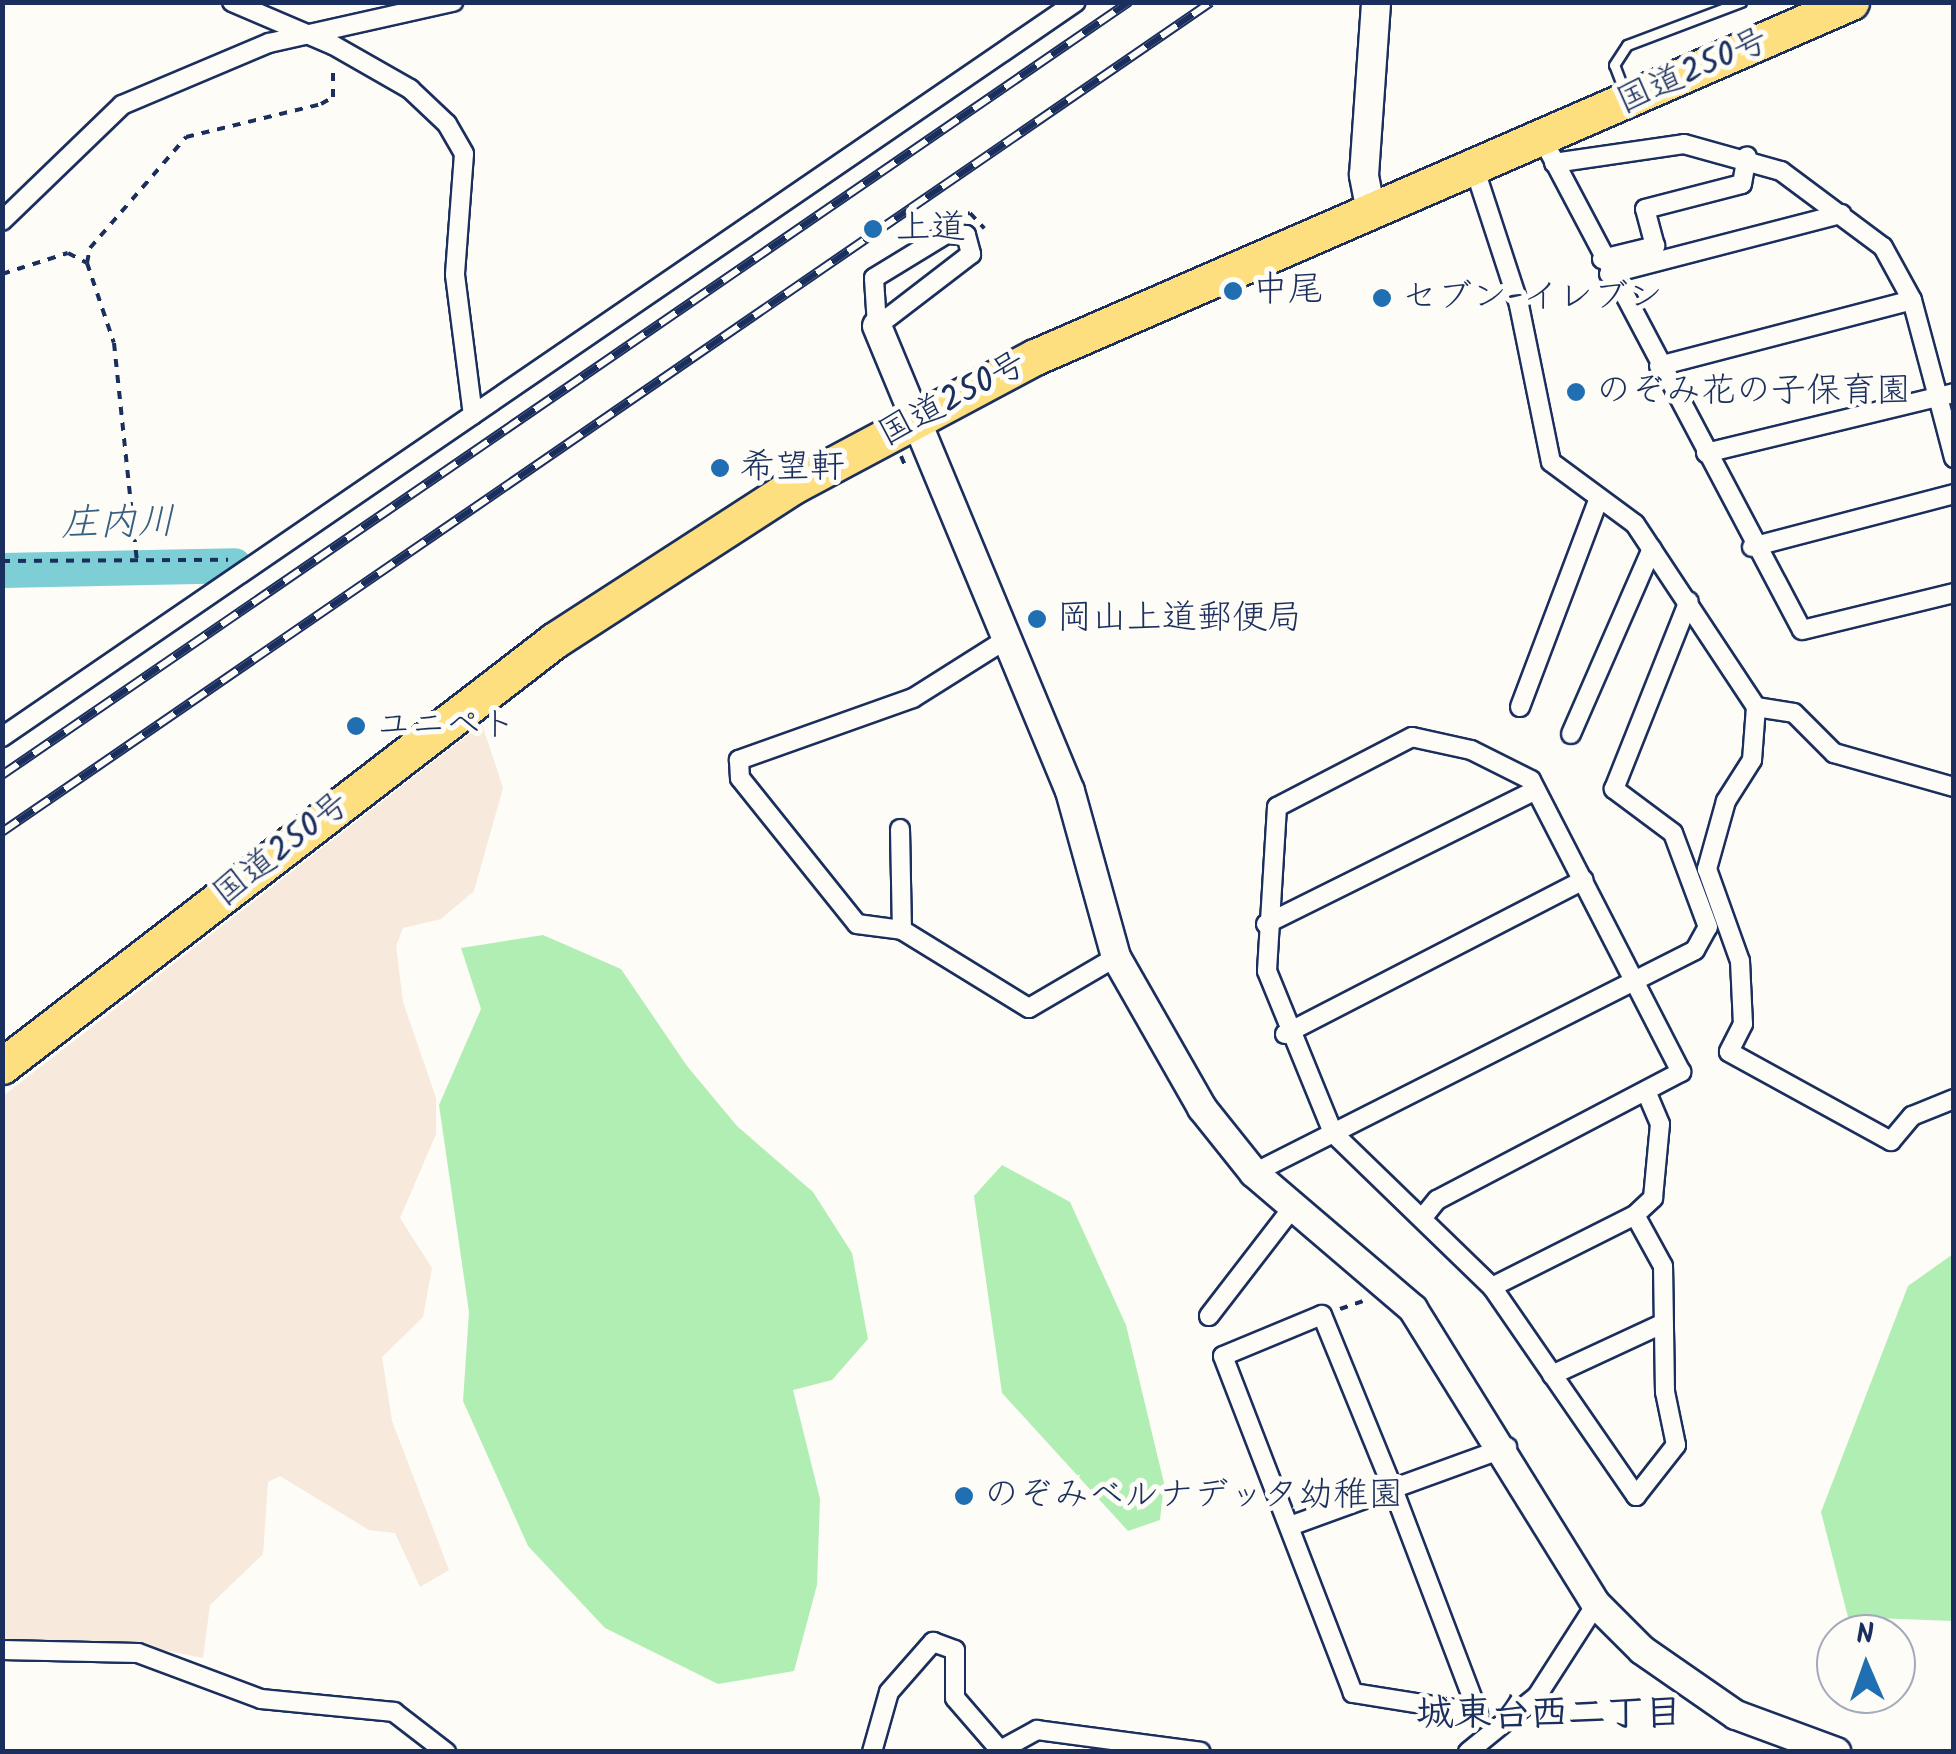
<!DOCTYPE html>
<html>
<head>
<meta charset="utf-8">
<style>
	body { margin:0 }
	#map { position:relative; width:1956px; height:1754px; overflow:hidden; background:#fdfcf7; font-family:Kalam,"Klee One",sans-serif }
	div>[style] { position:absolute }
	[style*='--x'] { left:calc(var(--x)*1px); top:calc(var(--y)*1px); width:calc(var(--w)*1px); rotate:calc(var(--a)*1deg) }
	.built>* { inset:0; background:#f7e9db }
	.green>* { inset:0; background:#b1eeb4 }
	.river>* { height:35px; margin:-17.5px; padding:0 17.5px; transform-origin:17.5px; border-radius:17.5px; background:#7ecfd5 }
	.path>* { height:4px; margin-top:-2px; transform-origin:0; background:repeating-linear-gradient(90deg,#1b2f5e 0 8px,transparent 0 16px) }
	.roads { filter:drop-shadow(2px 0 #1b2f5e) drop-shadow(-2px 0 #1b2f5e) drop-shadow(0 2px #1b2f5e) drop-shadow(0 -2px #1b2f5e) }
	.lane>* { height:9px; margin:-4.5px; padding:0 4.5px; transform-origin:4.5px; border-radius:4.5px; background:#fdfcf7 }
	.street>* { height:18px; margin:-9px; padding:0 9px; transform-origin:9px; border-radius:9px; background:#fdfcf7 }
	.secondary>* { height:28px; margin:-14px; padding:0 14px; transform-origin:14px; border-radius:14px; background:#fdfcf7 }
	.highway>* { height:35px; margin:-17.5px; padding:0 17.5px; transform-origin:17.5px; border-radius:17.5px; background:#fedf80 }
	.rail>* { height:10px; margin-top:-5px; transform-origin:0; background:repeating-linear-gradient(90deg,#fdfcf7 0 19px,#1b2f5e 0 38px); box-sizing:border-box; border-block:2px solid #1b2f5e }
	.dots>* { width:28px; height:28px; translate:-50% -50%; box-sizing:border-box; border:5px solid #fdfcf7; border-radius:50% }
	span { translate:-50% -50%; white-space:nowrap; text-align:center; line-height:1.15; -webkit-text-stroke:10px #fdfcf7; paint-order:stroke }
	.street-label { font-size:35px; color:#1b2f5e }
	.poi-label { font-size:35px; color:#1b2f5e }
	.left { translate:0 -50%; text-align:left }
	.water-label { font-size:38px; color:#395f82; font-style:italic }
	.neighbourhood-label { font-size:38px; color:#1b2f5e; font-weight:700 }
	.frame { position:absolute; inset:0; border:5px solid #1b2f5e; pointer-events:none }
	.north { position:absolute; left:1816px; top:1614px; width:100px; height:100px; box-sizing:border-box; background:#fdfcf7; border:2px solid #a3aaba; border-radius:50%; rotate:358deg; font-size:28px; font-weight:700; line-height:40px; text-align:center; color:#1b2f5e }
	.north::after { content:''; display:block; margin:auto; width:35px; height:45px; background:#1f6fb2; clip-path:polygon(50% 0,100% 100%,50% 72%,0 100%) }
</style>
</head>
<body>
<div id="map">
	<div class="built">
		<div style="clip-path:polygon(482px 724px,503px 788px,474px 891px,441px 919px,403px 928px,396px 946px,403px 1002px,436px 1098px,436px 1134px,400px 1218px,432px 1268px,423px 1317px,382px 1357px,392px 1421px,449px 1570px,420px 1587px,395px 1533px,369px 1530px,280px 1476px,268px 1482px,263px 1554px,210px 1605px,203px 1658px,134px 1644px,3px 1642px,3px 1096px)"></div>
	</div>
	<div class="green">
		<div style="clip-path:polygon(543px 935px,621px 969px,687px 1066px,737px 1126px,813px 1192px,852px 1253px,868px 1339px,832px 1380px,793px 1390px,820px 1499px,817px 1585px,794px 1671px,718px 1684px,605px 1628px,528px 1546px,463px 1401px,469px 1312px,439px 1105px,481px 1009px,461px 948px)"></div>
		<div style="clip-path:polygon(1002px 1165px,1070px 1202px,1126px 1325px,1164px 1483px,1160px 1520px,1128px 1531px,1002px 1393px,974px 1196px)"></div>
		<div style="clip-path:polygon(1953px 1254px,1953px 1621px,1848px 1617px,1821px 1512px,1908px 1286px)"></div>
	</div>
	<div class="river">
		<div style="--x:2;--y:570;--w:232;--a:-1.2"></div>
	</div>
	<div class="path">
		<div style="--x:952;--y:215;--w:18;--a:-6"></div>
		<div style="--x:970;--y:213;--w:21;--a:47"></div>
		<div style="--x:87;--y:263;--w:84;--a:71.4"></div>
		<div style="--x:114;--y:343;--w:219;--a:84"></div>
		<div style="--x:2;--y:274;--w:69;--a:-17.7"></div>
		<div style="--x:68;--y:253;--w:21;--a:28"></div>
		<div style="--x:87;--y:263;--w:15;--a:-79"></div>
		<div style="--x:90;--y:248;--w:147;--a:-49.1"></div>
		<div style="--x:186;--y:137;--w:139;--a:-13.7"></div>
		<div style="--x:321;--y:104;--w:14;--a:-30"></div>
		<div style="--x:333;--y:97;--w:32;--a:-90"></div>
		<div style="--x:901;--y:456;--w:15;--a:67"></div>
		<div style="--x:2;--y:561;--w:226;--a:-0.3"></div>
		<div style="--x:1340;--y:1309;--w:31;--a:-19"></div>
	</div>
	<div class="roads">
		<div class="lane">
			<div style="--x:1625;--y:93;--w:30;--a:-111"></div>
			<div style="--x:1614;--y:65;--w:24;--a:-57"></div>
			<div style="--x:1627;--y:45;--w:122;--a:-20.7"></div>
		</div>
		<div class="street">
			<div style="--x:232;--y:2;--w:110;--a:23.1"></div>
			<div style="--x:333;--y:45;--w:89;--a:29.7"></div>
			<div style="--x:410;--y:89;--w:51;--a:43.4"></div>
			<div style="--x:447;--y:124;--w:34;--a:60"></div>
			<div style="--x:464;--y:154;--w:121;--a:94.3"></div>
			<div style="--x:455;--y:275;--w:141;--a:82.7"></div>
			<div style="--x:1542;--y:138;--w:556;--a:62.15"></div>
			<div style="--x:1802;--y:630;--w:156;--a:-13.7"></div>
			<div style="--x:1554;--y:163;--w:131;--a:-8.3"></div>
			<div style="--x:1684;--y:144;--w:101;--a:15.6"></div>
			<div style="--x:1781;--y:171;--w:127;--a:36.7"></div>
			<div style="--x:1883;--y:247;--w:60;--a:61.3"></div>
			<div style="--x:1912;--y:300;--w:100;--a:75"></div>
			<div style="--x:1938;--y:397;--w:16;--a:-14"></div>
			<div style="--x:1475;--y:170;--w:142;--a:71.9"></div>
			<div style="--x:1519;--y:305;--w:160;--a:78.5"></div>
			<div style="--x:1551;--y:462;--w:104;--a:36.4"></div>
			<div style="--x:1635;--y:524;--w:219;--a:56.5"></div>
			<div style="--x:1756;--y:707;--w:53;--a:94.3"></div>
			<div style="--x:1752;--y:760;--w:49;--a:122.4"></div>
			<div style="--x:1726;--y:801;--w:71;--a:105.6"></div>
			<div style="--x:1707;--y:869;--w:98;--a:70.3"></div>
			<div style="--x:1740;--y:961;--w:63;--a:87.3"></div>
			<div style="--x:1743;--y:1024;--w:31;--a:117"></div>
			<div style="--x:1729;--y:1052;--w:185;--a:28.8"></div>
			<div style="--x:1891;--y:1141;--w:33;--a:-50"></div>
			<div style="--x:1912;--y:1116;--w:45;--a:-22"></div>
			<div style="--x:2;--y:221;--w:167;--a:-44"></div>
			<div style="--x:122;--y:105;--w:160;--a:-22.9"></div>
			<div style="--x:269;--y:43;--w:189;--a:-12.6"></div>
			<div style="--x:946;--y:234;--w:20;--a:3"></div>
			<div style="--x:966;--y:235;--w:20;--a:75"></div>
			<div style="--x:971;--y:254;--w:118;--a:142.5"></div>
			<div style="--x:877;--y:326;--w:48;--a:-93.6"></div>
			<div style="--x:874;--y:278;--w:84;--a:-31.4"></div>
			<div style="--x:1602;--y:259;--w:55;--a:-13.8"></div>
			<div style="--x:1655;--y:246;--w:38;--a:-105"></div>
			<div style="--x:1645;--y:209;--w:100;--a:-14.5"></div>
			<div style="--x:1742;--y:184;--w:28;--a:-80"></div>
			<div style="--x:1609;--y:274;--w:240;--a:-14.5"></div>
			<div style="--x:1659;--y:366;--w:261;--a:-14.6"></div>
			<div style="--x:1706;--y:453;--w:239;--a:-13.6"></div>
			<div style="--x:1938;--y:397;--w:63;--a:75.3"></div>
			<div style="--x:1752;--y:547;--w:209;--a:-14.7"></div>
			<div style="--x:1002;--y:642;--w:105;--a:147.8"></div>
			<div style="--x:913;--y:698;--w:185;--a:160.4"></div>
			<div style="--x:739;--y:760;--w:18;--a:87"></div>
			<div style="--x:740;--y:778;--w:187;--a:51.3"></div>
			<div style="--x:857;--y:924;--w:45;--a:7.6"></div>
			<div style="--x:902;--y:930;--w:149;--a:31.6"></div>
			<div style="--x:1029;--y:1008;--w:101;--a:-30.4"></div>
			<div style="--x:1520;--y:707;--w:220;--a:-69.3"></div>
			<div style="--x:1756;--y:707;--w:38;--a:9"></div>
			<div style="--x:1794;--y:713;--w:57;--a:45"></div>
			<div style="--x:1834;--y:753;--w:125;--a:15.8"></div>
			<div style="--x:1571;--y:734;--w:202;--a:-66.4"></div>
			<div style="--x:2;--y:737;--w:1301;--a:-34.39"></div>
			<div style="--x:900;--y:829;--w:101;--a:88.9"></div>
			<div style="--x:1266;--y:924;--w:301;--a:-26.4"></div>
			<div style="--x:1285;--y:1034;--w:336;--a:-27.3"></div>
			<div style="--x:1254;--y:1173;--w:494;--a:-26.8"></div>
			<div style="--x:1695;--y:950;--w:26;--a:-61"></div>
			<div style="--x:1708;--y:927;--w:100;--a:-110.4"></div>
			<div style="--x:1673;--y:833;--w:74;--a:-143.3"></div>
			<div style="--x:1614;--y:789;--w:202;--a:-68.3"></div>
			<div style="--x:1424;--y:1216;--w:21;--a:-51"></div>
			<div style="--x:1437;--y:1200;--w:276;--a:-27.7"></div>
			<div style="--x:1681;--y:1072;--w:328;--a:-117.2"></div>
			<div style="--x:1531;--y:780;--w:67;--a:-153.4"></div>
			<div style="--x:1471;--y:750;--w:60;--a:-167.6"></div>
			<div style="--x:1412;--y:737;--w:152;--a:152.6"></div>
			<div style="--x:1277;--y:807;--w:164;--a:93.5"></div>
			<div style="--x:1267;--y:971;--w:175;--a:67.8"></div>
			<div style="--x:1333;--y:1133;--w:221;--a:44.1"></div>
			<div style="--x:1492;--y:1287;--w:254;--a:55.4"></div>
			<div style="--x:1636;--y:1496;--w:65;--a:-51.9"></div>
			<div style="--x:1676;--y:1445;--w:54;--a:-101.7"></div>
			<div style="--x:1665;--y:1392;--w:126;--a:-90.9"></div>
			<div style="--x:1663;--y:1266;--w:58;--a:-118.8"></div>
			<div style="--x:1635;--y:1215;--w:25;--a:-43"></div>
			<div style="--x:1653;--y:1198;--w:74;--a:-84.6"></div>
			<div style="--x:1660;--y:1124;--w:36;--a:-113"></div>
			<div style="--x:1492;--y:1287;--w:160;--a:-26.7"></div>
			<div style="--x:1322;--y:1315;--w:188;--a:67.8"></div>
			<div style="--x:1393;--y:1489;--w:240;--a:69.2"></div>
			<div style="--x:1478;--y:1713;--w:127;--a:-170.9"></div>
			<div style="--x:1353;--y:1693;--w:361;--a:-111.1"></div>
			<div style="--x:1223;--y:1356;--w:107;--a:-22.5"></div>
			<div style="--x:1209;--y:1316;--w:138;--a:-52.4"></div>
			<div style="--x:1552;--y:1375;--w:123;--a:-24.9"></div>
			<div style="--x:1293;--y:1525;--w:228;--a:-20"></div>
			<div style="--x:2;--y:1650;--w:136;--a:1.3"></div>
			<div style="--x:138;--y:1653;--w:131;--a:20.5"></div>
			<div style="--x:261;--y:1699;--w:134;--a:5.6"></div>
			<div style="--x:394;--y:1712;--w:66;--a:37.6"></div>
			<div style="--x:872;--y:1752;--w:62;--a:-74.2"></div>
			<div style="--x:889;--y:1692;--w:67;--a:-48.7"></div>
			<div style="--x:933;--y:1642;--w:23;--a:20"></div>
			<div style="--x:955;--y:1650;--w:48;--a:90"></div>
			<div style="--x:955;--y:1698;--w:67;--a:49.2"></div>
			<div style="--x:997;--y:1752;--w:46;--a:-28.8"></div>
			<div style="--x:1037;--y:1730;--w:165;--a:7.6"></div>
			<div style="--x:1468;--y:1752;--w:89;--a:-39.1"></div>
			<div style="--x:1537;--y:1696;--w:109;--a:-57.3"></div>
		</div>
		<div class="secondary">
			<div style="--x:1371;--y:212;--w:38;--a:-101"></div>
			<div style="--x:1364;--y:175;--w:173;--a:-86"></div>
			<div style="--x:877;--y:326;--w:503;--a:67.46"></div>
			<div style="--x:1070;--y:791;--w:172;--a:74.5"></div>
			<div style="--x:1116;--y:957;--w:174;--a:60.3"></div>
			<div style="--x:1202;--y:1108;--w:83;--a:51.3"></div>
			<div style="--x:1254;--y:1173;--w:209;--a:40.5"></div>
			<div style="--x:1413;--y:1309;--w:347;--a:58.2"></div>
			<div style="--x:1596;--y:1604;--w:65;--a:45"></div>
			<div style="--x:1642;--y:1650;--w:114;--a:34.7"></div>
			<div style="--x:1736;--y:1715;--w:107;--a:20.3"></div>
		</div>
		<div class="highway">
			<div style="--x:2;--y:1066;--w:698;--a:-37.61"></div>
			<div style="--x:555;--y:640;--w:283;--a:-32.9"></div>
			<div style="--x:793;--y:486;--w:274;--a:-28.1"></div>
			<div style="--x:1035;--y:357;--w:890;--a:-23.51"></div>
		</div>
	</div>
	<div class="rail">
		<div style="--x:2;--y:775;--w:1367;--a:-34.45"></div>
		<div style="--x:2;--y:832;--w:1466;--a:-34.47"></div>
	</div>
	<div class="dots">
		<div style="left:873px;top:229px;background:#1f6fb2"></div>
		<div style="left:1233px;top:291px;background:#1f6fb2"></div>
		<div style="left:1382px;top:298px;background:#1f6fb2"></div>
		<div style="left:1576px;top:392px;background:#1f6fb2"></div>
		<div style="left:720px;top:468px;background:#1f6fb2"></div>
		<div style="left:1037px;top:619px;background:#1f6fb2"></div>
		<div style="left:356px;top:726px;background:#1f6fb2"></div>
		<div style="left:964px;top:1496px;background:#1f6fb2"></div>
	</div>
	<div class="street-label">
		<span style="left:1693px;top:72px;rotate:-24deg">国道250号</span>
		<span style="left:953px;top:400px;rotate:-28deg">国道250号</span>
		<span style="left:282px;top:850px;rotate:-38deg">国道250号</span>
	</div>
	<div class="poi-label">
		<span class="left" style="left:896px;top:229px">上道</span>
		<span class="left" style="left:1253px;top:291px">中尾</span>
		<span class="left" style="left:1402px;top:298px">セブン-イレブン</span>
		<span class="left" style="left:1596px;top:392px">のぞみ花の子保育園</span>
		<span class="left" style="left:740px;top:468px">希望軒</span>
		<span class="left" style="left:1057px;top:619px">岡山上道郵便局</span>
		<span class="left" style="left:376px;top:726px">ユニペト</span>
		<span class="left" style="left:984px;top:1496px">のぞみベルナデッタ幼稚園</span>
	</div>
	<div class="water-label">
		<span style="left:118px;top:525px;rotate:-1deg">庄内川</span>
	</div>
	<div class="neighbourhood-label">
		<span style="left:1549px;top:1716px">城東台西二丁目</span>
	</div>
	<div class="frame"></div>
	<div class="north">N</div>
</div>
</body>
</html>
